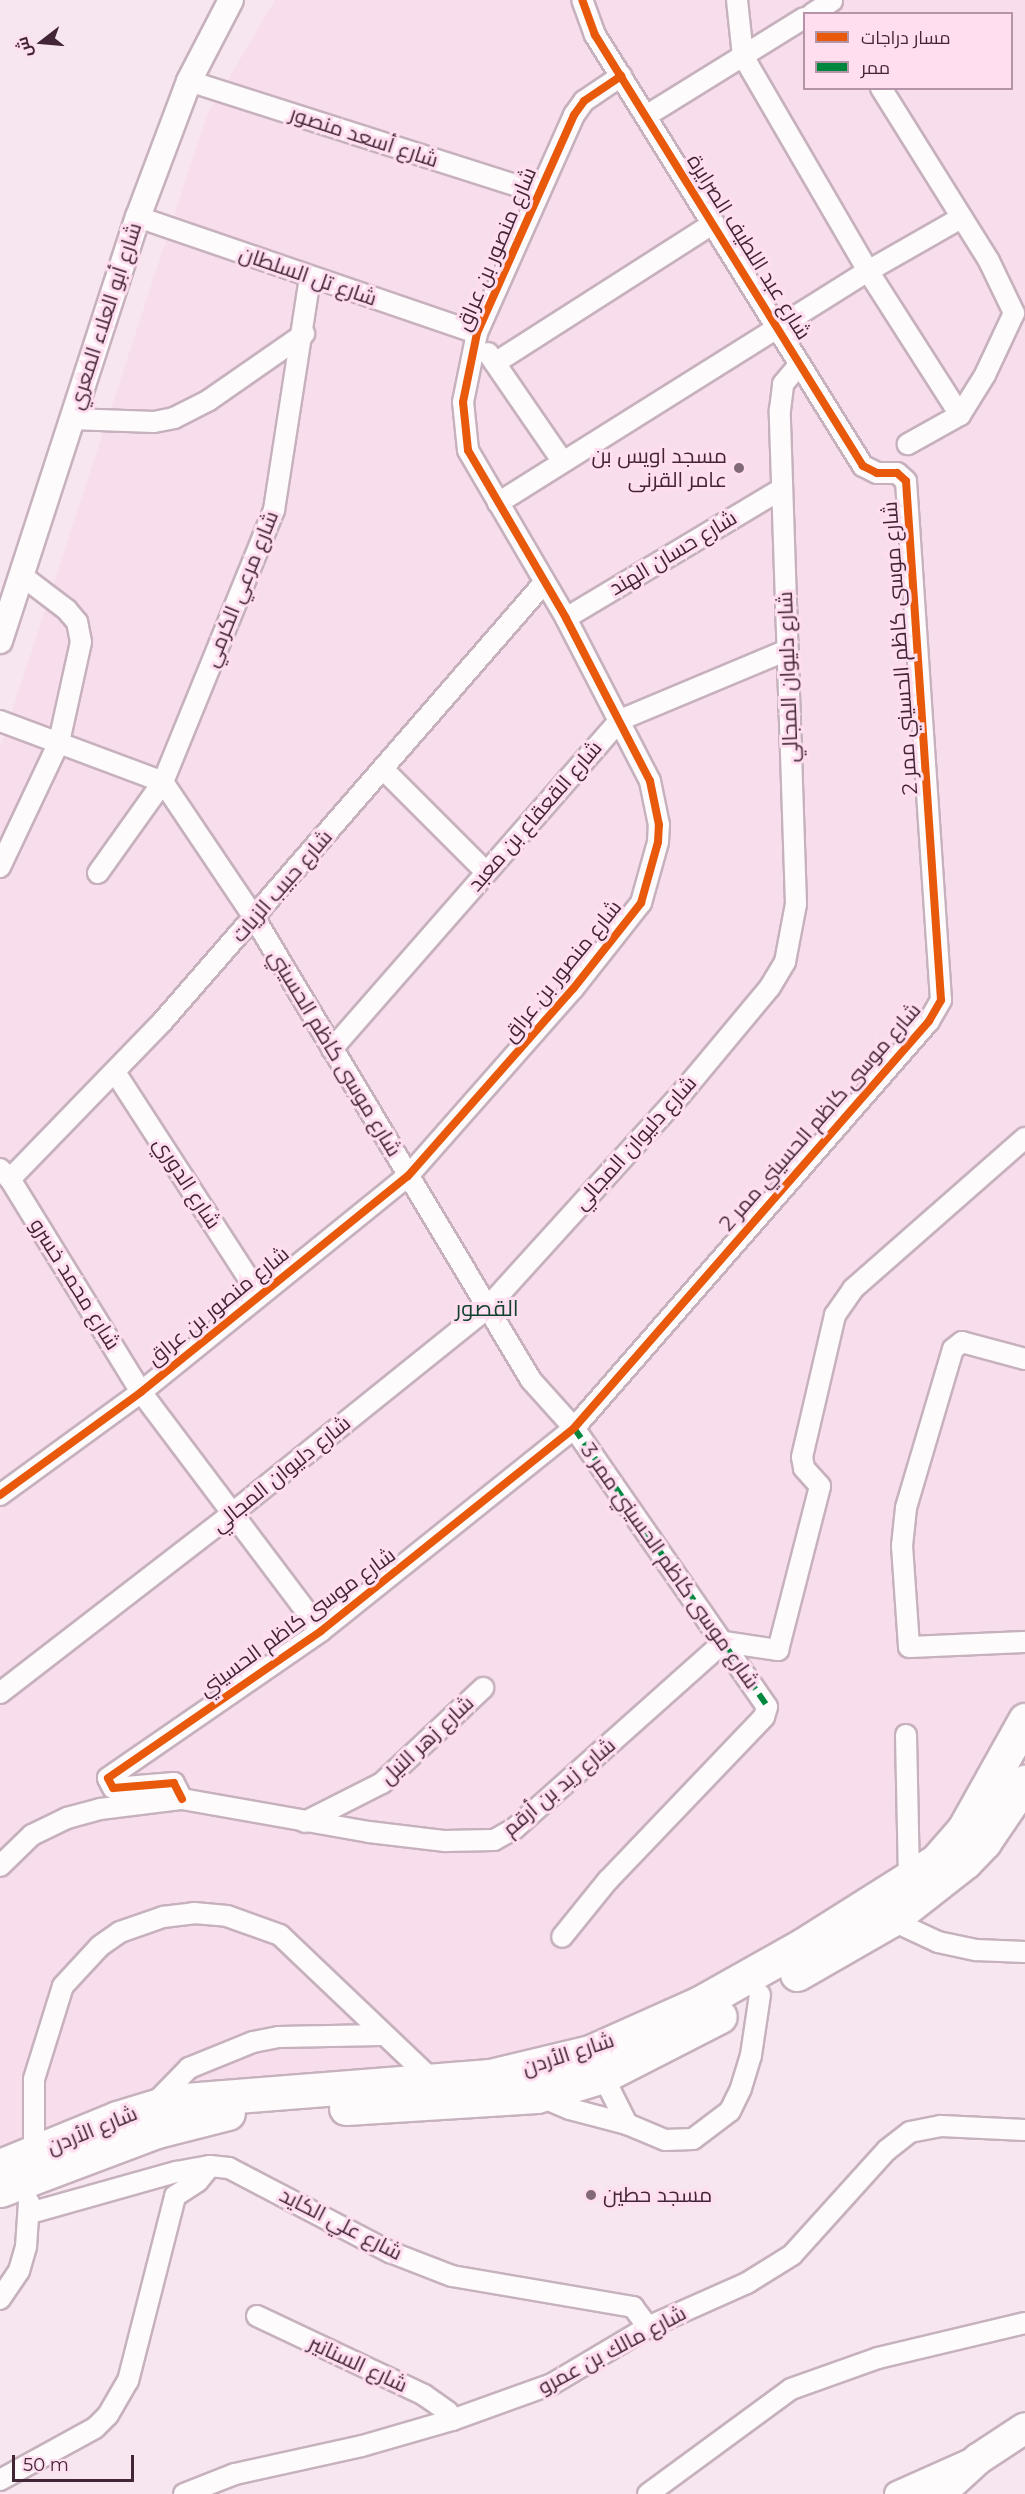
<!DOCTYPE html>
<html>
<head>
<meta charset="utf-8">
<style>
	body { margin:0 }
	#map { position:relative; width:1025px; height:2494px; overflow:hidden; background:#f7e6ef; font-family:Montserrat,Cairo,sans-serif }
	div>[style] { position:absolute }
	[style*='--x'] { left:calc(var(--x)*1px); top:calc(var(--y)*1px); width:calc(var(--w)*1px); rotate:calc(var(--a)*1deg) }
	.built>* { inset:0; background:#f8ddec }
	.roads { filter:drop-shadow(2px 0 #c6b1bd) drop-shadow(-2px 0 #c6b1bd) drop-shadow(0 2px #c6b1bd) drop-shadow(0 -2px #c6b1bd) }
	.minor>* { height:20px; margin:-10px; padding:0 10px; transform-origin:10px; border-radius:10px; background:#fefbfd }
	.tertiary>* { height:24px; margin:-12px; padding:0 12px; transform-origin:12px; border-radius:12px; background:#fefbfd }
	.primary>* { height:30px; margin:-15px; padding:0 15px; transform-origin:15px; border-radius:15px; background:#fefbfd }
	.trunk>* { height:33px; margin:-16.5px; padding:0 16.5px; transform-origin:16.5px; border-radius:16.5px; background:#fefbfd }
	.quiet>* { height:6px; margin-top:-3px; transform-origin:0; background:repeating-linear-gradient(90deg,#00873e 0 12px,transparent 0 18px) }
	.cycleway>* { height:8px; margin:-4px; padding:0 4px; transform-origin:4px; border-radius:4px; background:#e8590c }
	.dots>* { width:16px; height:16px; translate:-50% -50%; box-sizing:border-box; border:3px solid #ffdef0; border-radius:50% }
	span { translate:-50% -50%; white-space:nowrap; text-align:center; line-height:1.15; -webkit-text-stroke:6px #ffdef0; paint-order:stroke }
	.street-label { font-size:21px; color:#432538 }
	.poi-label { font-size:21px; color:#432538 }
	.right { translate:-100% -50%; text-align:right }
	.left { translate:0 -50%; text-align:left }
	.neighbourhood-label { font-size:22px; color:#14422f }
	.legend { position:absolute; left:803px; top:12px; width:210px; height:78px; box-sizing:border-box; background:#ffdef0; border:2px solid #b494a6; margin:0; padding:8px 10px; list-style:none; font-size:18px; color:#432538 }
	.legend li { display:flex; align-items:center; gap:12px; height:30px }
	.legend b { width:30px; border:2px solid #b494a6 }
	.north { position:absolute; left:12px; top:12px; width:60px; height:60px; -webkit-text-stroke:4px #ffdef0; paint-order:stroke; rotate:254deg; font-size:16px; font-weight:700; line-height:24px; text-align:center; color:#432538 }
	.north::after { content:''; display:block; margin:auto; width:21px; height:27px; background:#432538; clip-path:polygon(50% 0,100% 100%,50% 72%,0 100%) }
	.scale { position:absolute; left:12px; top:2455px; width:122px; height:27px; box-sizing:border-box; border:3px solid #432538; border-top:0; padding-left:8px; font-size:18px; line-height:21px; white-space:nowrap; color:#432538; -webkit-text-stroke:4px #ffdef0; paint-order:stroke }
</style>
</head>
<body>
<div id="map">
	<div class="built">
		<div style="clip-path:polygon(evenodd,275px 0,1025px 0,1025px 1699px,978px 1827px,656px 2029px,544px 2071px,197px 2094px,0 2173px,0 748px,207px 115px,275px 0,804px 14px,1012px 14px,1012px 88px,804px 88px,804px 14px)"></div>
	</div>
	<div class="roads">
		<div class="minor">
			<div style="--x:737;--y:0;--w:56;--a:83.9"></div>
			<div style="--x:743;--y:56;--w:249;--a:59.8"></div>
			<div style="--x:868;--y:271;--w:171;--a:57.4"></div>
			<div style="--x:812;--y:14;--w:24;--a:-33"></div>
			<div style="--x:189;--y:81;--w:367;--a:17.7"></div>
			<div style="--x:881;--y:88;--w:204;--a:58"></div>
			<div style="--x:989;--y:261;--w:58;--a:64.3"></div>
			<div style="--x:1014;--y:313;--w:68;--a:115.1"></div>
			<div style="--x:985;--y:375;--w:47;--a:122"></div>
			<div style="--x:960;--y:415;--w:60;--a:150.9"></div>
			<div style="--x:646;--y:116;--w:186;--a:-31.8"></div>
			<div style="--x:138;--y:217;--w:358;--a:18.9"></div>
			<div style="--x:488;--y:353;--w:132;--a:55.5"></div>
			<div style="--x:495;--y:363;--w:260;--a:-32.6"></div>
			<div style="--x:71;--y:419;--w:83;--a:2.1"></div>
			<div style="--x:154;--y:422;--w:20;--a:-11"></div>
			<div style="--x:174;--y:418;--w:39;--a:-27"></div>
			<div style="--x:209;--y:400;--w:116;--a:-34.8"></div>
			<div style="--x:498;--y:503;--w:437;--a:-32.1"></div>
			<div style="--x:868;--y:271;--w:107;--a:-29.7"></div>
			<div style="--x:566;--y:618;--w:249;--a:-30.9"></div>
			<div style="--x:0;--y:721;--w:174;--a:20.5"></div>
			<div style="--x:163;--y:782;--w:165;--a:56.1"></div>
			<div style="--x:255;--y:919;--w:537;--a:59.09"></div>
			<div style="--x:531;--y:1380;--w:64;--a:48.1"></div>
			<div style="--x:574;--y:1428;--w:339;--a:55.3"></div>
			<div style="--x:767;--y:1707;--w:10;--a:107"></div>
			<div style="--x:764;--y:1717;--w:226;--a:133.7"></div>
			<div style="--x:608;--y:1880;--w:73;--a:128.9"></div>
			<div style="--x:383;--y:769;--w:146;--a:45"></div>
			<div style="--x:0;--y:867;--w:138;--a:-64.7"></div>
			<div style="--x:59;--y:742;--w:102;--a:-77.6"></div>
			<div style="--x:81;--y:642;--w:20;--a:-101"></div>
			<div style="--x:77;--y:622;--w:16;--a:-130"></div>
			<div style="--x:67;--y:610;--w:58;--a:-142.7"></div>
			<div style="--x:98;--y:873;--w:112;--a:-54.5"></div>
			<div style="--x:163;--y:782;--w:294;--a:-67.8"></div>
			<div style="--x:274;--y:510;--w:235;--a:-81.2"></div>
			<div style="--x:332;--y:1049;--w:437;--a:-48.8"></div>
			<div style="--x:620;--y:720;--w:181;--a:-22.7"></div>
			<div style="--x:115;--y:1072;--w:265;--a:57.1"></div>
			<div style="--x:0;--y:1169;--w:14;--a:45"></div>
			<div style="--x:10;--y:1179;--w:250;--a:58.4"></div>
			<div style="--x:141;--y:1392;--w:299;--a:53"></div>
			<div style="--x:10;--y:1179;--w:220;--a:-45.9"></div>
			<div style="--x:163;--y:1021;--w:581;--a:-48.98"></div>
			<div style="--x:1025;--y:1359;--w:65;--a:-164.9"></div>
			<div style="--x:962;--y:1342;--w:11;--a:142"></div>
			<div style="--x:953;--y:1349;--w:166;--a:106.5"></div>
			<div style="--x:906;--y:1508;--w:38;--a:96"></div>
			<div style="--x:902;--y:1546;--w:101;--a:86"></div>
			<div style="--x:909;--y:1647;--w:116;--a:-2.5"></div>
			<div style="--x:0;--y:1495;--w:175;--a:-36.1"></div>
			<div style="--x:141;--y:1392;--w:343;--a:-39"></div>
			<div style="--x:408;--y:1176;--w:249;--a:-48.6"></div>
			<div style="--x:573;--y:989;--w:110;--a:-51.7"></div>
			<div style="--x:641;--y:903;--w:63;--a:-74.4"></div>
			<div style="--x:658;--y:842;--w:17;--a:-87"></div>
			<div style="--x:659;--y:825;--w:45;--a:-101.6"></div>
			<div style="--x:650;--y:781;--w:183;--a:-117.3"></div>
			<div style="--x:566;--y:618;--w:194;--a:-120.3"></div>
			<div style="--x:468;--y:450;--w:48;--a:-95.9"></div>
			<div style="--x:463;--y:402;--w:70;--a:-78.5"></div>
			<div style="--x:477;--y:333;--w:239;--a:-66"></div>
			<div style="--x:574;--y:115;--w:17;--a:-54"></div>
			<div style="--x:584;--y:101;--w:45;--a:-34"></div>
			<div style="--x:0;--y:1693;--w:291;--a:-37.7"></div>
			<div style="--x:230;--y:1515;--w:329;--a:-38.8"></div>
			<div style="--x:486;--y:1309;--w:290;--a:-47.8"></div>
			<div style="--x:681;--y:1094;--w:139;--a:-50.2"></div>
			<div style="--x:770;--y:987;--w:29;--a:-59"></div>
			<div style="--x:785;--y:962;--w:59;--a:-79.3"></div>
			<div style="--x:796;--y:904;--w:494;--a:-91.9"></div>
			<div style="--x:780;--y:410;--w:26;--a:-83"></div>
			<div style="--x:783;--y:384;--w:26;--a:-50"></div>
			<div style="--x:906;--y:1735;--w:143;--a:88.8"></div>
			<div style="--x:182;--y:1799;--w:18;--a:-117"></div>
			<div style="--x:174;--y:1783;--w:61;--a:175.3"></div>
			<div style="--x:113;--y:1788;--w:11;--a:-117"></div>
			<div style="--x:108;--y:1778;--w:259;--a:-34.6"></div>
			<div style="--x:321;--y:1631;--w:324;--a:-38.7"></div>
			<div style="--x:574;--y:1428;--w:540;--a:-48.9"></div>
			<div style="--x:929;--y:1021;--w:24;--a:-60"></div>
			<div style="--x:941;--y:1000;--w:520;--a:-93.86"></div>
			<div style="--x:906;--y:481;--w:12;--a:-138"></div>
			<div style="--x:897;--y:473;--w:20;--a:180"></div>
			<div style="--x:877;--y:473;--w:16;--a:-153"></div>
			<div style="--x:863;--y:466;--w:508;--a:-121.87"></div>
			<div style="--x:595;--y:35;--w:37;--a:-110"></div>
			<div style="--x:305;--y:1822;--w:86;--a:-26.9"></div>
			<div style="--x:382;--y:1783;--w:139;--a:-43.2"></div>
			<div style="--x:0;--y:1866;--w:45;--a:-44.1"></div>
			<div style="--x:32;--y:1835;--w:39;--a:-26"></div>
			<div style="--x:67;--y:1818;--w:34;--a:-15"></div>
			<div style="--x:100;--y:1809;--w:83;--a:-7"></div>
			<div style="--x:182;--y:1799;--w:190;--a:10"></div>
			<div style="--x:369;--y:1832;--w:77;--a:6.8"></div>
			<div style="--x:445;--y:1841;--w:49;--a:-1.2"></div>
			<div style="--x:494;--y:1840;--w:23;--a:-29"></div>
			<div style="--x:514;--y:1829;--w:281;--a:-41.7"></div>
			<div style="--x:724;--y:1642;--w:55;--a:8.4"></div>
			<div style="--x:778;--y:1650;--w:169;--a:-75.6"></div>
			<div style="--x:820;--y:1486;--w:24;--a:-132"></div>
			<div style="--x:804;--y:1468;--w:11;--a:-100"></div>
			<div style="--x:802;--y:1457;--w:146;--a:-76.9"></div>
			<div style="--x:835;--y:1315;--w:32;--a:-55"></div>
			<div style="--x:853;--y:1289;--w:229;--a:-41.3"></div>
			<div style="--x:891;--y:1920;--w:52;--a:25.1"></div>
			<div style="--x:938;--y:1942;--w:39;--a:12"></div>
			<div style="--x:976;--y:1950;--w:49;--a:2.3"></div>
			<div style="--x:603;--y:2076;--w:54;--a:63.4"></div>
			<div style="--x:539;--y:2096;--w:34;--a:23"></div>
			<div style="--x:570;--y:2109;--w:59;--a:14.7"></div>
			<div style="--x:627;--y:2124;--w:41;--a:22.8"></div>
			<div style="--x:665;--y:2140;--w:28;--a:-2"></div>
			<div style="--x:693;--y:2139;--w:46;--a:-37.1"></div>
			<div style="--x:730;--y:2111;--w:25;--a:-64"></div>
			<div style="--x:741;--y:2088;--w:34;--a:-73"></div>
			<div style="--x:751;--y:2055;--w:61;--a:-81.5"></div>
			<div style="--x:155;--y:2103;--w:49;--a:-45.8"></div>
			<div style="--x:189;--y:2068;--w:69;--a:-22.1"></div>
			<div style="--x:253;--y:2042;--w:26;--a:-11"></div>
			<div style="--x:279;--y:2037;--w:102;--a:-1.1"></div>
			<div style="--x:34;--y:2153;--w:74;--a:-90"></div>
			<div style="--x:34;--y:2079;--w:97;--a:-72.7"></div>
			<div style="--x:63;--y:1986;--w:54;--a:-47.2"></div>
			<div style="--x:100;--y:1946;--w:24;--a:-35"></div>
			<div style="--x:120;--y:1932;--w:46;--a:-19.2"></div>
			<div style="--x:163;--y:1917;--w:31;--a:-7"></div>
			<div style="--x:194;--y:1913;--w:33;--a:5"></div>
			<div style="--x:227;--y:1916;--w:56;--a:19.7"></div>
			<div style="--x:280;--y:1935;--w:210;--a:43.6"></div>
			<div style="--x:30;--y:2213;--w:152;--a:-15.7"></div>
			<div style="--x:176;--y:2172;--w:35;--a:-10"></div>
			<div style="--x:210;--y:2166;--w:19;--a:6"></div>
			<div style="--x:229;--y:2168;--w:182;--a:27.6"></div>
			<div style="--x:390;--y:2252;--w:66;--a:21.2"></div>
			<div style="--x:452;--y:2276;--w:184;--a:9.7"></div>
			<div style="--x:633;--y:2307;--w:25;--a:53"></div>
			<div style="--x:0;--y:2299;--w:34;--a:-56"></div>
			<div style="--x:19;--y:2271;--w:25;--a:-74"></div>
			<div style="--x:26;--y:2247;--w:45;--a:-86.2"></div>
			<div style="--x:257;--y:2316;--w:185;--a:25.3"></div>
			<div style="--x:424;--y:2395;--w:29;--a:35"></div>
			<div style="--x:448;--y:2412;--w:9;--a:63"></div>
			<div style="--x:0;--y:2480;--w:108;--a:-28.7"></div>
			<div style="--x:95;--y:2428;--w:18;--a:-45"></div>
			<div style="--x:108;--y:2415;--w:39;--a:-60"></div>
			<div style="--x:128;--y:2381;--w:191;--a:-75.7"></div>
			<div style="--x:175;--y:2196;--w:27;--a:-33"></div>
			<div style="--x:198;--y:2181;--w:19;--a:-51"></div>
			<div style="--x:184;--y:2494;--w:55;--a:-21.4"></div>
			<div style="--x:235;--y:2474;--w:130;--a:-12.4"></div>
			<div style="--x:362;--y:2446;--w:94;--a:-16.1"></div>
			<div style="--x:452;--y:2420;--w:106;--a:-19.8"></div>
			<div style="--x:552;--y:2384;--w:112;--a:-30.7"></div>
			<div style="--x:648;--y:2327;--w:108;--a:-24"></div>
			<div style="--x:747;--y:2283;--w:53;--a:-31.9"></div>
			<div style="--x:792;--y:2255;--w:142;--a:-47.9"></div>
			<div style="--x:887;--y:2150;--w:29;--a:-38"></div>
			<div style="--x:910;--y:2132;--w:32;--a:-11"></div>
			<div style="--x:941;--y:2126;--w:84;--a:2.7"></div>
			<div style="--x:648;--y:2494;--w:177;--a:-36.3"></div>
			<div style="--x:791;--y:2389;--w:92;--a:-19.6"></div>
			<div style="--x:878;--y:2358;--w:151;--a:-13.4"></div>
		</div>
		<div class="tertiary">
			<div style="--x:0;--y:641;--w:446;--a:-72"></div>
			<div style="--x:138;--y:217;--w:145;--a:-69.4"></div>
			<div style="--x:189;--y:81;--w:91;--a:-62.6"></div>
			<div style="--x:897;--y:2494;--w:83;--a:-24.1"></div>
		</div>
		<div class="primary">
			<div style="--x:940;--y:2494;--w:52;--a:-42.6"></div>
			<div style="--x:978;--y:2459;--w:56;--a:-33.4"></div>
		</div>
		<div class="trunk">
			<div style="--x:797;--y:1974;--w:108;--a:-29.9"></div>
			<div style="--x:891;--y:1920;--w:94;--a:-38.1"></div>
			<div style="--x:965;--y:1862;--w:28;--a:-46"></div>
			<div style="--x:984;--y:1842;--w:73;--a:-55.7"></div>
			<div style="--x:346;--y:2108;--w:191;--a:-3.6"></div>
			<div style="--x:537;--y:2096;--w:69;--a:-16.9"></div>
			<div style="--x:603;--y:2076;--w:131;--a:-27.1"></div>
			<div style="--x:0;--y:2166;--w:126;--a:-22.3"></div>
			<div style="--x:117;--y:2118;--w:59;--a:-16.9"></div>
			<div style="--x:173;--y:2101;--w:318;--a:-4.5"></div>
			<div style="--x:490;--y:2076;--w:103;--a:-13.5"></div>
			<div style="--x:590;--y:2052;--w:120;--a:-24"></div>
			<div style="--x:700;--y:2003;--w:118;--a:-29.4"></div>
			<div style="--x:803;--y:1945;--w:157;--a:-32.3"></div>
			<div style="--x:936;--y:1861;--w:43;--a:-48.8"></div>
			<div style="--x:964;--y:1829;--w:125;--a:-60.8"></div>
			<div style="--x:0;--y:2190;--w:168;--a:-20.6"></div>
			<div style="--x:157;--y:2131;--w:73;--a:-14.2"></div>
		</div>
	</div>
	<div class="quiet">
		<div style="--x:574;--y:1428;--w:336;--a:55.2"></div>
	</div>
	<div class="cycleway">
		<div style="--x:0;--y:1495;--w:175;--a:-36.1"></div>
		<div style="--x:141;--y:1392;--w:343;--a:-39"></div>
		<div style="--x:408;--y:1176;--w:249;--a:-48.6"></div>
		<div style="--x:573;--y:989;--w:110;--a:-51.7"></div>
		<div style="--x:641;--y:903;--w:63;--a:-74.4"></div>
		<div style="--x:658;--y:842;--w:17;--a:-87"></div>
		<div style="--x:659;--y:825;--w:45;--a:-101.6"></div>
		<div style="--x:650;--y:781;--w:183;--a:-117.3"></div>
		<div style="--x:566;--y:618;--w:194;--a:-120.3"></div>
		<div style="--x:468;--y:450;--w:48;--a:-95.9"></div>
		<div style="--x:463;--y:402;--w:70;--a:-78.5"></div>
		<div style="--x:477;--y:333;--w:239;--a:-66"></div>
		<div style="--x:574;--y:115;--w:17;--a:-54"></div>
		<div style="--x:584;--y:101;--w:45;--a:-34"></div>
		<div style="--x:182;--y:1799;--w:18;--a:-117"></div>
		<div style="--x:174;--y:1783;--w:61;--a:175.3"></div>
		<div style="--x:113;--y:1788;--w:11;--a:-117"></div>
		<div style="--x:108;--y:1778;--w:259;--a:-34.6"></div>
		<div style="--x:321;--y:1631;--w:324;--a:-38.7"></div>
		<div style="--x:574;--y:1428;--w:540;--a:-48.9"></div>
		<div style="--x:929;--y:1021;--w:24;--a:-60"></div>
		<div style="--x:941;--y:1000;--w:520;--a:-93.86"></div>
		<div style="--x:906;--y:481;--w:12;--a:-138"></div>
		<div style="--x:897;--y:473;--w:20;--a:180"></div>
		<div style="--x:877;--y:473;--w:16;--a:-153"></div>
		<div style="--x:863;--y:466;--w:508;--a:-121.87"></div>
		<div style="--x:595;--y:35;--w:37;--a:-110"></div>
	</div>
	<div class="dots">
		<div style="left:739px;top:468px;background:#826978"></div>
		<div style="left:591px;top:2195px;background:#826978"></div>
	</div>
	<div class="street-label">
		<span style="left:364px;top:137px;rotate:18deg">شارع أسعد منصور</span>
		<span style="left:749px;top:247px;rotate:58deg">شارع عبد اللطيف الصرايرة</span>
		<span style="left:496px;top:249px;rotate:-67deg">شارع منصور بن عراق</span>
		<span style="left:308px;top:276px;rotate:19deg">شارع تل السلطان</span>
		<span style="left:105px;top:316px;rotate:-72deg">شارع أبو العلاء المعري</span>
		<span style="left:673px;top:553px;rotate:-31deg">شارع حسان الهند</span>
		<span style="left:241px;top:589px;rotate:-68deg">شارع مرعي الكرمي</span>
		<span style="left:900px;top:648px;rotate:-94deg">شارع موسى كاظم الحسيني ممر 2</span>
		<span style="left:788px;top:677px;rotate:-92deg">شارع دليوان المجالي</span>
		<span style="left:535px;top:816px;rotate:-49deg">شارع القعقاع بن معبد</span>
		<span style="left:282px;top:886px;rotate:-49deg">شارع حبيب الزيات</span>
		<span style="left:562px;top:971px;rotate:-51deg">شارع منصور بن عراق</span>
		<span style="left:335px;top:1053px;rotate:59deg">شارع موسى كاظم الحسيني</span>
		<span style="left:820px;top:1117px;rotate:-49deg">شارع موسى كاظم الحسيني ممر 2</span>
		<span style="left:635px;top:1143px;rotate:-48deg">شارع دليوان المجالي</span>
		<span style="left:187px;top:1183px;rotate:57deg">شارع الدوري</span>
		<span style="left:75px;top:1284px;rotate:58deg">شارع محمد خسرو</span>
		<span style="left:218px;top:1306px;rotate:-39deg">شارع منصور بن عراق</span>
		<span style="left:281px;top:1474px;rotate:-39deg">شارع دليوان المجالي</span>
		<span style="left:670px;top:1566px;rotate:55deg">شارع موسى كاظم الحسيني ممر 3</span>
		<span style="left:297px;top:1622px;rotate:-36deg">شارع موسى كاظم الحسيني</span>
		<span style="left:427px;top:1740px;rotate:-43deg">شارع زهر النيل</span>
		<span style="left:559px;top:1787px;rotate:-40deg">شارع زيد بن أرقم</span>
		<span style="left:568px;top:2054px;rotate:-18deg">شارع الأردن</span>
		<span style="left:92px;top:2130px;rotate:-22deg">شارع الأردن</span>
		<span style="left:341px;top:2224px;rotate:27deg">شارع علي الكايد</span>
		<span style="left:612px;top:2350px;rotate:-28deg">شارع مالك بن عمرو</span>
		<span style="left:358px;top:2364px;rotate:25deg">شارع السنانير</span>
	</div>
	<div class="poi-label">
		<span class="right" style="left:727px;top:468px">مسجد اويس بن<br>عامر القرنى</span>
		<span class="left" style="left:603px;top:2195px">مسجد حطين</span>
	</div>
	<div class="neighbourhood-label">
		<span style="left:487px;top:1309px">القصور</span>
	</div>
	<ul class="legend">
	<li><b style="height:8px;background:#e8590c"></b>مسار دراجات</li>
	<li><b style="height:8px;background:#00873e"></b>ممر</li>
	</ul>
	<div class="north">ش</div>
	<div class="scale">50 m</div>
</div>
</body>
</html>
